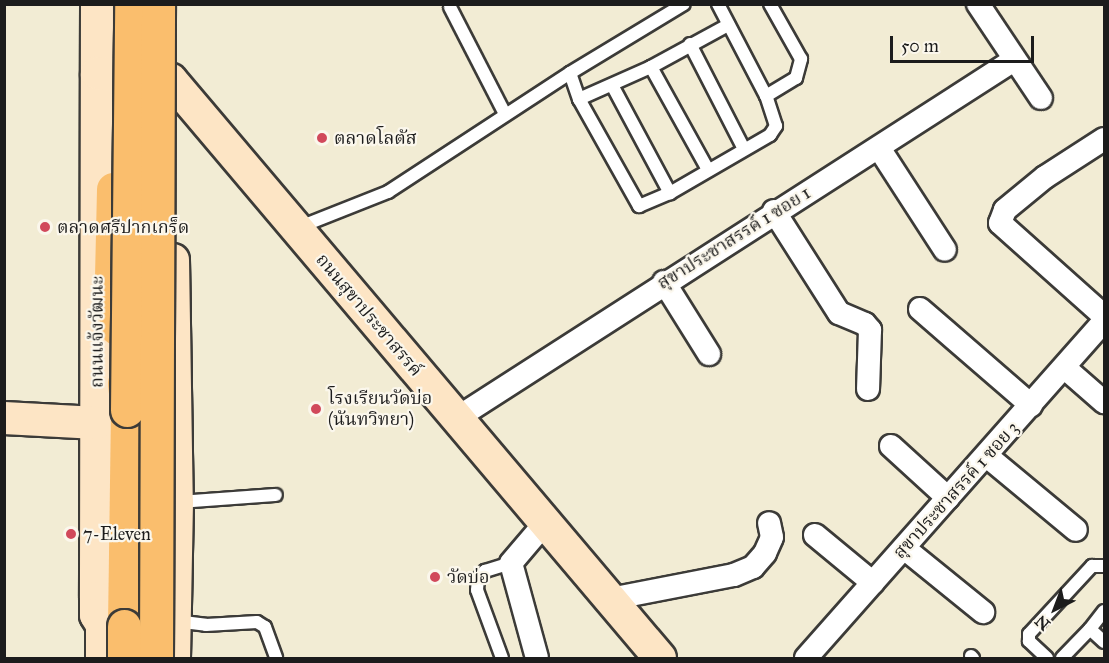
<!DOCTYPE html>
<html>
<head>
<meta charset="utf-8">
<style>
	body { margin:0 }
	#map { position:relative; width:1109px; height:663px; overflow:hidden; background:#f2ecd4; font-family:"IM FELL Great Primer","Noto Serif Thai",serif }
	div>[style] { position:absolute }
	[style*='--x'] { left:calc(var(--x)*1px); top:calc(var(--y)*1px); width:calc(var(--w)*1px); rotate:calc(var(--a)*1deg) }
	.roads { filter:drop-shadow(2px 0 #3c3b38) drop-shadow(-2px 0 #3c3b38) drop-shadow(0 2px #3c3b38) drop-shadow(0 -2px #3c3b38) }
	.lane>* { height:12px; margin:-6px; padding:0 6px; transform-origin:6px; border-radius:6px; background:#fff }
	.street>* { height:22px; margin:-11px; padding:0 11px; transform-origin:11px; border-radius:11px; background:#fff }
	.secondary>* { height:32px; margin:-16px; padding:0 16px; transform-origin:16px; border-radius:16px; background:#fde5c5 }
	.primary>* { height:33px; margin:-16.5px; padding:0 16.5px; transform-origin:16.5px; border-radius:16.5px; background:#fabe6d }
	.bridges { filter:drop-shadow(2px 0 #3c3b38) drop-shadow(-2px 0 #3c3b38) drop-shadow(0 2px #3c3b38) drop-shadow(0 -2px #3c3b38) }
	.primary-bridge>* { height:33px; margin:-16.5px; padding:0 16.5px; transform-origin:16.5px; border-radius:16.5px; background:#fabe6d }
	.dots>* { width:16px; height:16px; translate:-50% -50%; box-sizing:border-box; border:3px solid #fbf7ec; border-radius:50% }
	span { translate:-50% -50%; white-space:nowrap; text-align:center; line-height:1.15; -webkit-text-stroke:4.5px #fbf7ec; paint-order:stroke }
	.poi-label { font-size:18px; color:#1c1c1c }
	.left { translate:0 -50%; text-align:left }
	.street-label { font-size:18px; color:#1c1c1c }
	.frame { position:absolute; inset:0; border:6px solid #1c1c1c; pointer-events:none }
	.north { position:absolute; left:1025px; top:579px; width:60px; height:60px; -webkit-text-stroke:4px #fbf7ec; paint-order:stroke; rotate:222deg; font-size:16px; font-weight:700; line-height:24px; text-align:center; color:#1c1c1c }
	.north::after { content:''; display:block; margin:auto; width:21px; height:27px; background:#1c1c1c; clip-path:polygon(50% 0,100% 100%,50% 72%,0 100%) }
	.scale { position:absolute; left:890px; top:36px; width:144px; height:27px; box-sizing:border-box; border:3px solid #1c1c1c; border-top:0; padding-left:8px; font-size:18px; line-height:21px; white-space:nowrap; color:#1c1c1c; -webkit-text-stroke:4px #fbf7ec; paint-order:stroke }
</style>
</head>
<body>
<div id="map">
	<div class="roads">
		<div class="lane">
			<div style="--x:718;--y:4;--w:104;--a:62.4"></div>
			<div style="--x:450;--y:7;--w:120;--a:62.8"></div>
			<div style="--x:690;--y:44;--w:118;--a:62.8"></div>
			<div style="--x:651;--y:67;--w:118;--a:61"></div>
			<div style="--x:570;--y:73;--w:133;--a:-31.2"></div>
			<div style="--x:612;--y:85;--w:123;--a:61.8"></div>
			<div style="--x:579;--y:99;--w:123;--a:60.7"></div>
			<div style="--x:639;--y:206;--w:34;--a:-23"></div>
			<div style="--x:670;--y:193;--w:116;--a:-30.1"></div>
			<div style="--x:770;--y:135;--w:11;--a:-56"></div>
			<div style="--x:776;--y:126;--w:32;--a:-108"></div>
			<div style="--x:766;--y:96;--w:35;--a:-31"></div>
			<div style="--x:796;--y:78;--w:20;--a:-75"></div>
			<div style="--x:801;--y:59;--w:63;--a:-119.4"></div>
			<div style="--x:297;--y:228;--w:98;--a:-21.6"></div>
			<div style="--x:388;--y:192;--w:217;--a:-33.2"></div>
			<div style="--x:570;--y:73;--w:28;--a:71"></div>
			<div style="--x:579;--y:99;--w:79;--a:-24"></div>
			<div style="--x:651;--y:67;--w:88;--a:-28.6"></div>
			<div style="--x:178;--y:502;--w:98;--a:-4.1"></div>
			<div style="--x:1104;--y:611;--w:23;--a:128"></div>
			<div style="--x:1090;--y:629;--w:19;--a:43"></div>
			<div style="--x:175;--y:621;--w:31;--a:7"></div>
			<div style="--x:206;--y:625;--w:51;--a:-3.4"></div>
			<div style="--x:257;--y:622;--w:9;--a:32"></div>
			<div style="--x:265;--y:627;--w:33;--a:70"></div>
			<div style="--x:971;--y:656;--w:3;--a:45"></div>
			<div style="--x:502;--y:658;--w:72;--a:-110.2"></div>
			<div style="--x:477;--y:590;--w:11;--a:-85"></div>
			<div style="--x:478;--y:579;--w:11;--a:-49"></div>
			<div style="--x:485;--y:571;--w:27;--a:-17"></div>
			<div style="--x:1047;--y:658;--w:25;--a:-137"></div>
			<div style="--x:1029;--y:641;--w:7;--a:-90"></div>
			<div style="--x:1029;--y:634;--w:93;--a:-47.2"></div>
			<div style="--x:1092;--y:566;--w:12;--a:0"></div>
			<div style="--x:1062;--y:658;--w:40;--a:-46"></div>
		</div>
		<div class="street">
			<div style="--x:978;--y:4;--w:113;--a:56.2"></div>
			<div style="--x:1104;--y:139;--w:70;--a:147.2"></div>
			<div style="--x:1045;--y:177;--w:52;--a:140.5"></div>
			<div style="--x:1005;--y:210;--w:14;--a:111"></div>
			<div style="--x:1000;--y:223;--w:140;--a:41.8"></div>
			<div style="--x:879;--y:148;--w:121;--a:57.1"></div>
			<div style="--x:774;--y:211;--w:121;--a:57.5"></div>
			<div style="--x:839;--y:313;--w:28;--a:23"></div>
			<div style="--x:865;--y:324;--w:8;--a:50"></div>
			<div style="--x:870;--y:330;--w:59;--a:91.9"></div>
			<div style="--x:664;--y:282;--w:85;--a:58"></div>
			<div style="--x:920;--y:309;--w:147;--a:40.9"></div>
			<div style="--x:1065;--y:368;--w:52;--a:41.1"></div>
			<div style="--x:457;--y:418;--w:662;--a:-32.73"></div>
			<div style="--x:891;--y:446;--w:77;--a:42.4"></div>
			<div style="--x:988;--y:457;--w:114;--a:39.7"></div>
			<div style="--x:815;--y:535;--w:75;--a:39.6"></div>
			<div style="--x:904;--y:548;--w:102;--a:39"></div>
			<div style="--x:610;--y:599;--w:126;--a:-11"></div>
			<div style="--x:734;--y:575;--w:21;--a:-23"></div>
			<div style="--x:753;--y:567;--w:18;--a:-49"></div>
			<div style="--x:765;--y:553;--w:17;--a:-66"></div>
			<div style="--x:772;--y:537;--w:14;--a:-102"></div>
			<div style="--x:537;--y:658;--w:98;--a:-105.3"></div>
			<div style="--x:511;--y:563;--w:52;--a:-49.6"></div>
			<div style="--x:806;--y:658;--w:450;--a:-48.5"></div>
		</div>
		<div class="secondary">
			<div style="--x:97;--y:4;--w:594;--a:90.1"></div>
			<div style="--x:96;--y:598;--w:17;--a:90"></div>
			<div style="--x:96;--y:615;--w:12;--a:59"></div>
			<div style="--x:102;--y:625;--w:33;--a:90"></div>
			<div style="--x:97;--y:73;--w:74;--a:5.4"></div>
			<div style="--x:171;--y:80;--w:757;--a:49.77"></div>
			<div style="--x:173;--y:260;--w:242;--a:89.1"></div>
			<div style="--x:177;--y:502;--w:156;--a:91.1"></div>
			<div style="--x:4;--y:418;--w:93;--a:3.1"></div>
		</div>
		<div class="primary">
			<div style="--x:113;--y:189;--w:89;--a:91.3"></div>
			<div style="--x:111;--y:278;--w:51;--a:83.3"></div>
			<div style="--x:124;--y:383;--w:27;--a:84"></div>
			<div style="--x:127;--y:410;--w:216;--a:90.8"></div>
		</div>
	</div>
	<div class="bridges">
		<div class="primary-bridge">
			<div style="--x:127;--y:410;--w:406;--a:-89.4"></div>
			<div style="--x:124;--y:658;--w:32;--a:-90"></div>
			<div style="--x:156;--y:658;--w:654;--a:-89.82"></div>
		</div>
	</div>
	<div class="dots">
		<div style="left:322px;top:138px;background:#d1495b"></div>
		<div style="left:45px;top:227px;background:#d1495b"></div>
		<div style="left:316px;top:409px;background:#d1495b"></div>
		<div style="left:71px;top:534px;background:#d1495b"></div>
		<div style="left:435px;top:577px;background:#d1495b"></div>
	</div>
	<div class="poi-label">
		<span class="left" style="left:334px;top:138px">ตลาดโลตัส</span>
		<span class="left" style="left:57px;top:227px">ตลาดศรีปากเกร็ด</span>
		<span class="left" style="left:328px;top:409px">โรงเรียนวัดบ่อ<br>(นันทวิทยา)</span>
		<span class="left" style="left:83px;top:534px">7-Eleven</span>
		<span class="left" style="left:447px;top:577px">วัดบ่อ</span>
	</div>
	<div class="street-label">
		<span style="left:734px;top:238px;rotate:-32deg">สุขาประชาสรรค์ 1 ซอย 1</span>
		<span style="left:369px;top:315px;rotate:50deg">ถนนสุขาประชาสรรค์</span>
		<span style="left:97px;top:332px;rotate:-90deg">ถนนแจ้งวัฒนะ</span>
		<span style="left:956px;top:490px;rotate:-48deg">สุขาประชาสรรค์ 1 ซอย 3</span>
	</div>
	<div class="frame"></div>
	<div class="north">N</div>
	<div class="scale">50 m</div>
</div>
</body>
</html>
